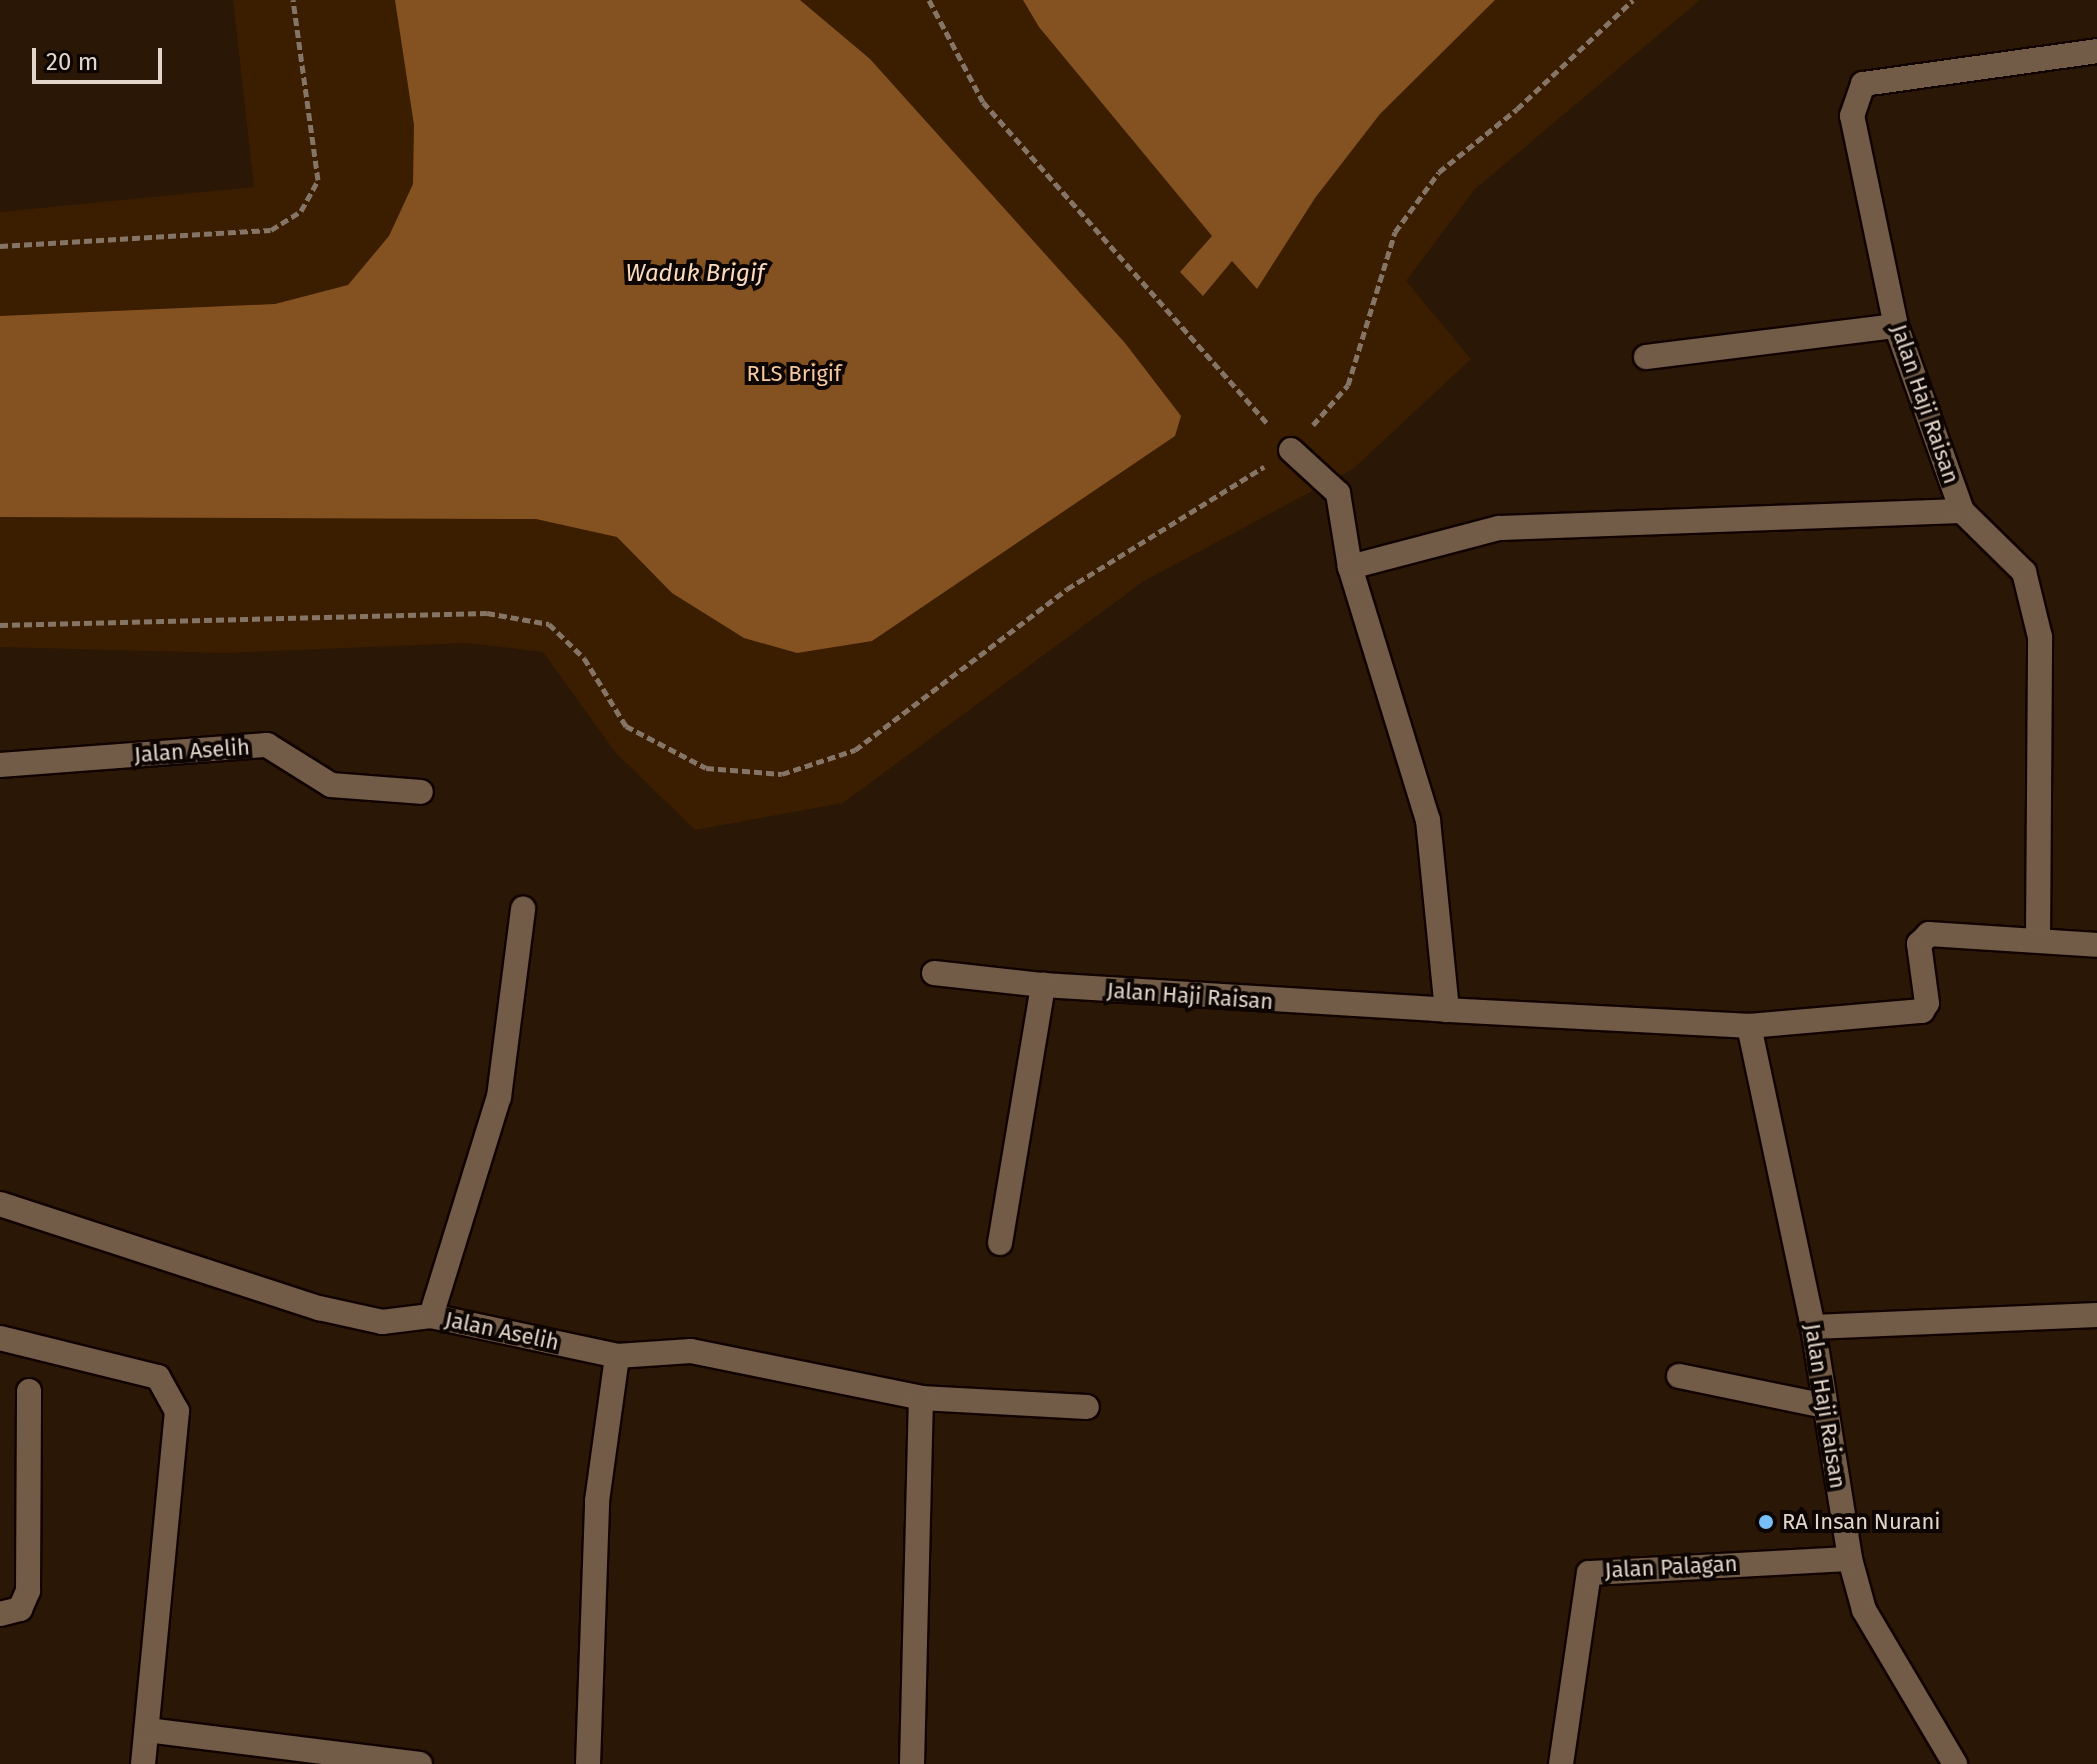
<!DOCTYPE html>
<html>
<head>
<meta charset="utf-8">
<style>
	body { margin:0 }
	#map { position:relative; width:2097px; height:1764px; overflow:hidden; background:#2a1705; font-family:"Fira Sans",sans-serif }
	div>[style] { position:absolute }
	[style*='--x'] { left:calc(var(--x)*1px); top:calc(var(--y)*1px); width:calc(var(--w)*1px); rotate:calc(var(--a)*1deg) }
	.green>* { inset:0; background:#3b1d00 }
	.water>* { inset:0; background:#845220 }
	.path>* { height:5px; margin-top:-2.5px; transform-origin:0; background:repeating-linear-gradient(90deg,#857566 0 8px,transparent 0 12px) }
	.roads { filter:drop-shadow(2px 0 #110300) drop-shadow(-2px 0 #110300) drop-shadow(0 2px #110300) drop-shadow(0 -2px #110300) }
	.minor>* { height:24px; margin:-12px; padding:0 12px; transform-origin:12px; border-radius:12px; background:#725c48 }
	.dots>* { width:22px; height:22px; translate:-50% -50%; box-sizing:border-box; border:4px solid #0c0501; border-radius:50% }
	span { translate:-50% -50%; white-space:nowrap; text-align:center; line-height:1.15; -webkit-text-stroke:8px #0c0501; paint-order:stroke }
	.park-label { font-size:22px; color:#f5c8a0 }
	.street-label { font-size:22px; color:#e2d5ca }
	.poi-label { font-size:22px; color:#e2d5ca }
	.left { translate:0 -50%; text-align:left }
	.water-label { font-size:24px; color:#f9dac0; font-style:italic }
	.scale { position:absolute; left:32px; top:48px; width:130px; height:36px; box-sizing:border-box; border:4px solid #e2d5ca; border-top:0; padding-left:10px; font-size:24px; line-height:28px; white-space:nowrap; color:#e2d5ca; -webkit-text-stroke:6px #0c0501; paint-order:stroke }
</style>
</head>
<body>
<div id="map">
	<div class="green">
		<div style="clip-path:polygon(233px 0,1700px 0,1475px 189px,1406px 281px,1471px 359px,1353px 469px,1144px 581px,843px 803px,695px 830px,616px 753px,543px 652px,468px 643px,225px 653px,0 647px,0 212px,254px 187px)"></div>
	</div>
	<div class="water">
		<div style="clip-path:polygon(395px 0,800px 0,870px 59px,1125px 343px,1181px 416px,1175px 436px,872px 641px,797px 653px,744px 638px,672px 593px,617px 537px,536px 519px,0 517px,0 316px,275px 304px,348px 285px,389px 236px,413px 184px,414px 125px)"></div>
		<div style="clip-path:polygon(1023px 0,1495px 0,1380px 114px,1315px 198px,1257px 289px,1232px 261px,1203px 296px,1180px 272px,1212px 236px,1039px 27px)"></div>
	</div>
	<div class="path">
		<div style="--x:929;--y:0;--w:115;--a:62.1"></div>
		<div style="--x:983;--y:102;--w:431;--a:48.5"></div>
		<div style="--x:0;--y:246;--w:271;--a:-3.4"></div>
		<div style="--x:271;--y:230;--w:36;--a:-32"></div>
		<div style="--x:301;--y:211;--w:35;--a:-61"></div>
		<div style="--x:318;--y:180;--w:182;--a:-97.9"></div>
		<div style="--x:1313;--y:425;--w:53;--a:-48.8"></div>
		<div style="--x:1348;--y:385;--w:160;--a:-72.9"></div>
		<div style="--x:1395;--y:232;--w:74;--a:-53.7"></div>
		<div style="--x:1439;--y:172;--w:100;--a:-38.9"></div>
		<div style="--x:1517;--y:109;--w:159;--a:-43.2"></div>
		<div style="--x:0;--y:625;--w:487;--a:-1.4"></div>
		<div style="--x:487;--y:613;--w:63;--a:10.1"></div>
		<div style="--x:549;--y:624;--w:49;--a:44.2"></div>
		<div style="--x:584;--y:658;--w:80;--a:58.3"></div>
		<div style="--x:626;--y:726;--w:90;--a:27.7"></div>
		<div style="--x:706;--y:768;--w:76;--a:4.5"></div>
		<div style="--x:782;--y:774;--w:77;--a:-18.2"></div>
		<div style="--x:855;--y:750;--w:266;--a:-37.2"></div>
		<div style="--x:1067;--y:589;--w:232;--a:-31.8"></div>
	</div>
	<div class="roads">
		<div class="minor">
			<div style="--x:1646;--y:357;--w:252;--a:-7.1"></div>
			<div style="--x:1291;--y:450;--w:64;--a:42.5"></div>
			<div style="--x:1338;--y:493;--w:75;--a:80.8"></div>
			<div style="--x:1350;--y:567;--w:265;--a:72.9"></div>
			<div style="--x:1428;--y:820;--w:191;--a:84.3"></div>
			<div style="--x:1447;--y:1010;--w:302;--a:3"></div>
			<div style="--x:1749;--y:1026;--w:308;--a:78"></div>
			<div style="--x:1813;--y:1327;--w:235;--a:80.9"></div>
			<div style="--x:1850;--y:1559;--w:53;--a:74.6"></div>
			<div style="--x:1864;--y:1610;--w:179;--a:59.4"></div>
			<div style="--x:1350;--y:567;--w:154;--a:-14.7"></div>
			<div style="--x:1499;--y:528;--w:463;--a:-2.1"></div>
			<div style="--x:0;--y:765;--w:268;--a:-4.3"></div>
			<div style="--x:267;--y:745;--w:75;--a:32"></div>
			<div style="--x:331;--y:785;--w:90;--a:4.4"></div>
			<div style="--x:2038;--y:939;--w:302;--a:-89.6"></div>
			<div style="--x:2040;--y:637;--w:67;--a:-103.8"></div>
			<div style="--x:2024;--y:572;--w:87;--a:-135.5"></div>
			<div style="--x:1962;--y:511;--w:196;--a:-109.6"></div>
			<div style="--x:1896;--y:326;--w:215;--a:-101.8"></div>
			<div style="--x:1852;--y:116;--w:34;--a:-71"></div>
			<div style="--x:1863;--y:84;--w:236;--a:-8"></div>
			<div style="--x:934;--y:973;--w:110;--a:6.3"></div>
			<div style="--x:1043;--y:985;--w:405;--a:3.5"></div>
			<div style="--x:1749;--y:1026;--w:174;--a:-5"></div>
			<div style="--x:1922;--y:1011;--w:9;--a:-58"></div>
			<div style="--x:1927;--y:1003;--w:60;--a:-97.7"></div>
			<div style="--x:1919;--y:944;--w:14;--a:-45"></div>
			<div style="--x:1929;--y:934;--w:168;--a:3.7"></div>
			<div style="--x:0;--y:1204;--w:336;--a:18.1"></div>
			<div style="--x:319;--y:1308;--w:65;--a:12.5"></div>
			<div style="--x:382;--y:1322;--w:49;--a:-7"></div>
			<div style="--x:431;--y:1316;--w:190;--a:12.1"></div>
			<div style="--x:617;--y:1356;--w:74;--a:-3.9"></div>
			<div style="--x:691;--y:1351;--w:235;--a:11.5"></div>
			<div style="--x:921;--y:1398;--w:166;--a:3.1"></div>
			<div style="--x:1000;--y:1243;--w:262;--a:-80.5"></div>
			<div style="--x:431;--y:1316;--w:229;--a:-72.8"></div>
			<div style="--x:499;--y:1097;--w:190;--a:-82.7"></div>
			<div style="--x:1813;--y:1327;--w:284;--a:-2.4"></div>
			<div style="--x:0;--y:1338;--w:163;--a:13.9"></div>
			<div style="--x:158;--y:1377;--w:39;--a:61"></div>
			<div style="--x:177;--y:1411;--w:355;--a:95.5"></div>
			<div style="--x:1679;--y:1376;--w:149;--a:11.6"></div>
			<div style="--x:0;--y:1614;--w:21;--a:-14"></div>
			<div style="--x:20;--y:1609;--w:20;--a:-66"></div>
			<div style="--x:28;--y:1591;--w:200;--a:-89.7"></div>
			<div style="--x:147;--y:1730;--w:275;--a:7.1"></div>
			<div style="--x:588;--y:1764;--w:263;--a:-88"></div>
			<div style="--x:597;--y:1501;--w:146;--a:-82.1"></div>
			<div style="--x:912;--y:1764;--w:366;--a:-88.6"></div>
			<div style="--x:1561;--y:1764;--w:193;--a:-81.7"></div>
			<div style="--x:1589;--y:1573;--w:261;--a:-3.1"></div>
		</div>
	</div>
	<div class="dots">
		<div style="left:1766px;top:1522px;background:#77bff7"></div>
	</div>
	<div class="park-label">
		<span style="left:794px;top:374px">RLS Brigif</span>
	</div>
	<div class="street-label">
		<span style="left:1925px;top:404px;rotate:71deg">Jalan Haji Raisan</span>
		<span style="left:192px;top:751px;rotate:-4deg">Jalan Aselih</span>
		<span style="left:1190px;top:996px;rotate:4deg">Jalan Haji Raisan</span>
		<span style="left:502px;top:1331px;rotate:12deg">Jalan Aselih</span>
		<span style="left:1825px;top:1406px;rotate:81deg">Jalan Haji Raisan</span>
		<span style="left:1671px;top:1567px;rotate:-3deg">Jalan Palagan</span>
	</div>
	<div class="poi-label">
		<span class="left" style="left:1782px;top:1522px">RA Insan Nurani</span>
	</div>
	<div class="water-label">
		<span style="left:695px;top:274px">Waduk Brigif</span>
	</div>
	<div class="scale">20 m</div>
</div>
</body>
</html>
